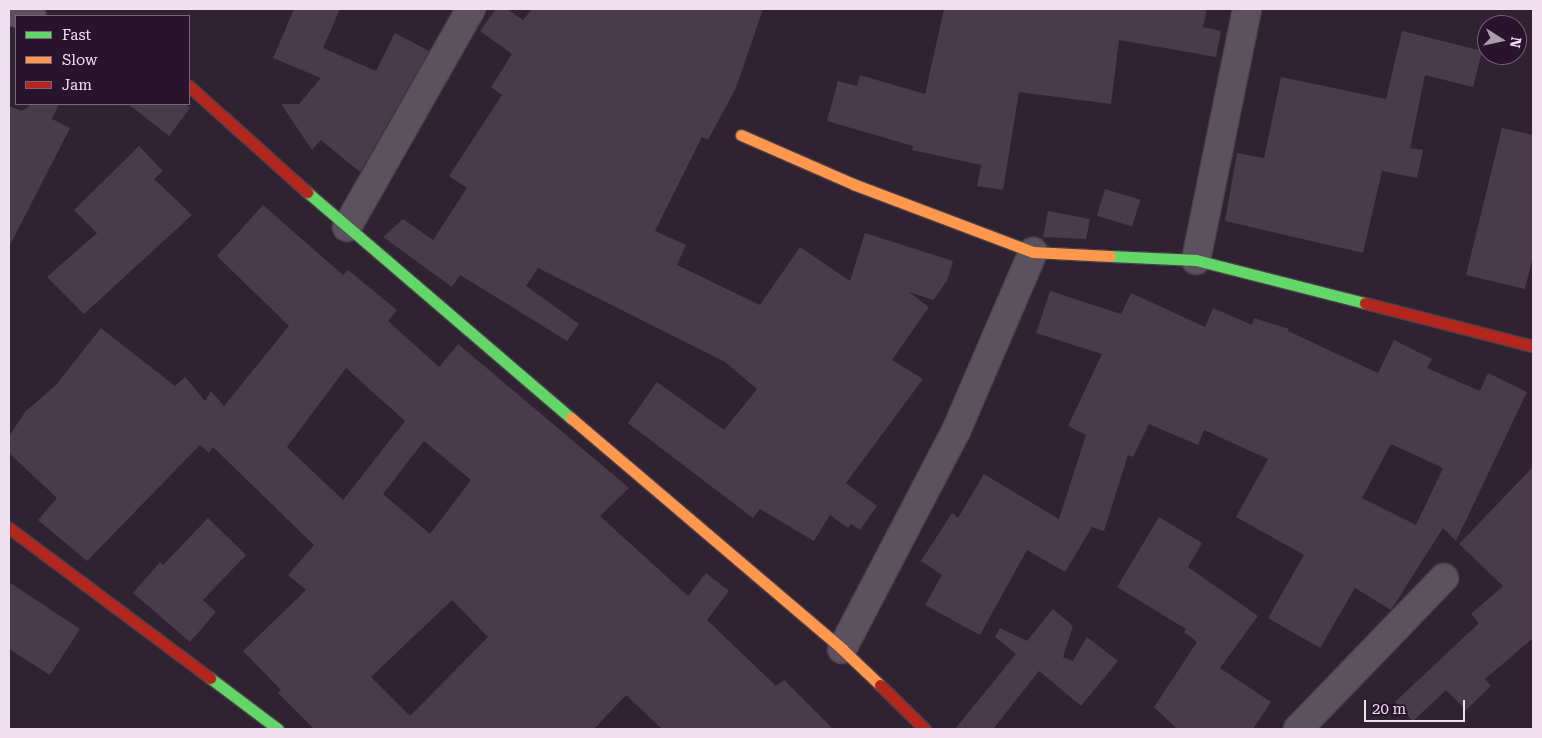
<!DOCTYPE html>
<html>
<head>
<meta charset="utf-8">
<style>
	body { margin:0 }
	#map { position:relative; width:1542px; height:738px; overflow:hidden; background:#2f2331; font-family:"Roboto Serif",serif }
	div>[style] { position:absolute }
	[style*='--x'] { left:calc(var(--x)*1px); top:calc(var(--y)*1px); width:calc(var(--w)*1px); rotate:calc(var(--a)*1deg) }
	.building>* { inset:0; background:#483b4a; transform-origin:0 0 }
	.roads { filter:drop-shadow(1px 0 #4a3f4b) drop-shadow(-1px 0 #4a3f4b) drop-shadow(0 1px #4a3f4b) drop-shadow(0 -1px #4a3f4b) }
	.street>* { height:28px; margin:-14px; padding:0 14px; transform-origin:14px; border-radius:14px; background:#5c525e }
	.fast>* { height:11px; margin:-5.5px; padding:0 5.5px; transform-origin:5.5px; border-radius:5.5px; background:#63d668 }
	.slow>* { height:11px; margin:-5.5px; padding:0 5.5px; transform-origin:5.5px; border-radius:5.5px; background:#ff974d }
	.jam>* { height:11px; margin:-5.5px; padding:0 5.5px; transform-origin:5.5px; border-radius:5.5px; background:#b3261e }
	span { translate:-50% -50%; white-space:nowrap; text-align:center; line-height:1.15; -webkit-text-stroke:4px #2a142d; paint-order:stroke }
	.frame { position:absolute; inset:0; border:10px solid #efdff1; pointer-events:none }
	.legend { position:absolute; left:15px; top:15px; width:175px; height:90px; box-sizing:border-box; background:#2a142d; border:1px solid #79657b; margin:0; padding:6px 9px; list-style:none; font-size:15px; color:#efdff1 }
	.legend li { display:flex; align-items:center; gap:10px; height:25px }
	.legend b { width:25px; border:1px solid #79657b }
	.north { position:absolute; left:1477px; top:15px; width:50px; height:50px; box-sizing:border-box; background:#2a142d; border:1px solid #79657b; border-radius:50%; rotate:100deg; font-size:14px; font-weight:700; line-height:20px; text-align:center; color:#efdff1 }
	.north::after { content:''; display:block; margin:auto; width:18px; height:22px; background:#ac9dae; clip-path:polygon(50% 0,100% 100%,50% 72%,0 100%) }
	.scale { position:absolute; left:1364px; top:700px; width:101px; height:22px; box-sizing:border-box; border:2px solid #efdff1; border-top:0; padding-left:6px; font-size:15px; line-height:18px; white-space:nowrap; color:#efdff1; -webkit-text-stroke:4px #2a142d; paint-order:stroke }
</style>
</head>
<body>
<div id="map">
	<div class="building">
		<div style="clip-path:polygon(294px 9px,340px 9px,323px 48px,376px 71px,395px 33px,429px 51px,360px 172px,321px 140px,312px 150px,281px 104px,299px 104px,321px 78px,273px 58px)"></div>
		<div style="clip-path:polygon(496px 9px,507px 9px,523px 20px,532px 9px,763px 9px,736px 88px,708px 140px,702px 137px,655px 231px,686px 245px,677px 265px,760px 305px,800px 247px,850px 281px,865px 233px,953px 261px,947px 281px,933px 300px,909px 292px,929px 307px,892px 360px,923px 379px,846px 483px,877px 506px,860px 530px,851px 524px,848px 528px,830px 515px,814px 541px,760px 509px,753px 518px,628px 423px,657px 382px,724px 430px,757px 389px,725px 362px,538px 268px,526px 286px,579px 324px,567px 341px,460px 275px,452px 287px,383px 237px,403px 219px,433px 240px,467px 188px,449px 176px,502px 95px,491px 87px,512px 54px,480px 31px)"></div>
		<div style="clip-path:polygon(944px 9px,1207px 9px,1203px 27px,1221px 31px,1216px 57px,1119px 40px,1111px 104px,1019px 92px,1003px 190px,977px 186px,981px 165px,912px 150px,913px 146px,827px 121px,838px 81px,857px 86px,860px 75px,925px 94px)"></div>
		<div style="clip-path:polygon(1402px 31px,1482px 51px,1473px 87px,1425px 75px,1410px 148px,1423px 150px,1417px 178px,1382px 171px,1363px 253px,1225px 221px,1237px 153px,1264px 158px,1281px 77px,1386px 99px)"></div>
		<div style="clip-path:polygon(32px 104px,59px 104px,52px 119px,70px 128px,9px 247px,9px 106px,22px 111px)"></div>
		<div style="clip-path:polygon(128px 104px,185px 104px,190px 108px,169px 136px)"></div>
		<div style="clip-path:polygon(1502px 128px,1533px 135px,1533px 256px,1525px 289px,1466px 275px)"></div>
		<div style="clip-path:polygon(139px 146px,163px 171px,154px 179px,192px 215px,84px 314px,47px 277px,97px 233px,74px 210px)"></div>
		<div style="left:1105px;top:189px;width:37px;height:28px;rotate:17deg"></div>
		<div style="clip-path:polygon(evenodd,263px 205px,343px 275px,348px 270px,397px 310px,388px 321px,439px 367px,458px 344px,629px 488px,600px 516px,688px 596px,706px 573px,729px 591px,707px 620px,776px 686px,784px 680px,833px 729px,662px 729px,626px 695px,594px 729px,314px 729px,278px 693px,281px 690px,243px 651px,306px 590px,288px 575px,314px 545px,213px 447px,209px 453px,200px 445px,87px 561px,38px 520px,57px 498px,9px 453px,9px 436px,26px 411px,55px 386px,101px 328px,175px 386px,185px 377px,205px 401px,211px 391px,224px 406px,289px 326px,217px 256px,263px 205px,346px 368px,405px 421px,343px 500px,287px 447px,346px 368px,263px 205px,424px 441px,471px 480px,430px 534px,383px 494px,424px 441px,263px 205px,452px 600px,488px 637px,410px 716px,371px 677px,452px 600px)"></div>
		<div style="clip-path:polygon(1048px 211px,1090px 219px,1086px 239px,1043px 237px)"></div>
		<div style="clip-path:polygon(evenodd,1050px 291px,1121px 314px,1131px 293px,1205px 327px,1213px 308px,1252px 325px,1254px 318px,1289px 329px,1288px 331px,1378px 373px,1394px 340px,1432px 359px,1427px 368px,1480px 391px,1488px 373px,1527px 392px,1456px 541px,1443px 528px,1391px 610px,1355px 588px,1320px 648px,1268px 618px,1304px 555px,1236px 517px,1268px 459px,1204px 430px,1198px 445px,1149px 424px,1133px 457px,1128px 455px,1104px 531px,1092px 527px,1065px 572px,1027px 550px,980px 635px,925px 605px,942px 575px,921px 561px,952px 513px,958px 518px,984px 474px,1059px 519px,1086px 435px,1068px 426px,1102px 354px,1036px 333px,1050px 291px,1391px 444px,1443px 468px,1416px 525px,1362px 498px,1391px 444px)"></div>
		<div style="clip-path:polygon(1533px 467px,1533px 638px,1485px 679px,1491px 686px,1466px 710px,1446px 690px,1413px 721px,1395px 702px,1479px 623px,1471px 614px,1503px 586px,1459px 544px)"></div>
		<div style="clip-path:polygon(1159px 517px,1202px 543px,1188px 567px,1258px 616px,1220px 668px,1271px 702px,1253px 729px,1177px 729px,1154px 707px,1197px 642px,1184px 632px,1186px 629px,1117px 587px)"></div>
		<div style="clip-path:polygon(208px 518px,246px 555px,203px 600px,216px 612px,190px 642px,133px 593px,160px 562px,163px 565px)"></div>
		<div style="clip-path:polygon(9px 582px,80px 629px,50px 675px,9px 649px)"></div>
		<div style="clip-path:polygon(1053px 609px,1073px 626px,1063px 657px,1073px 661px,1087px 637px,1118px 661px,1081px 706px,1039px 671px,993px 729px,955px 729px,1016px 654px,995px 637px,1000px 628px,1027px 641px)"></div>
	</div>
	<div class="roads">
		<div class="street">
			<div style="--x:9;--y:11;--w:23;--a:13"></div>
			<div style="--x:347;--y:227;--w:251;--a:-60.4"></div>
			<div style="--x:1196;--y:260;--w:256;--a:-78.5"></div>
			<div style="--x:842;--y:649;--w:246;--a:-62.4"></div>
			<div style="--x:956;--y:431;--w:195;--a:-66.7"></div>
			<div style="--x:1298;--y:729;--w:210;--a:-46"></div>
		</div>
		<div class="fast">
			<div style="--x:307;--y:192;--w:348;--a:40.6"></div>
			<div style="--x:1110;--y:256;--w:86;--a:2.7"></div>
			<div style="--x:1196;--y:260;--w:174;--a:14.3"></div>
			<div style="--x:210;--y:678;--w:85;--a:36.9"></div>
		</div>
		<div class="slow">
			<div style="--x:741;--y:135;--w:122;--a:23.6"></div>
			<div style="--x:853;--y:184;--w:192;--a:20.7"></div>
			<div style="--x:1033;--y:252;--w:77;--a:3"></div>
			<div style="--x:571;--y:418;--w:356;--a:40.4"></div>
			<div style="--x:842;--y:649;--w:52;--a:43.5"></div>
		</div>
		<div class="jam">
			<div style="--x:189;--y:86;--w:159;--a:41.9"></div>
			<div style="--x:1365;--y:303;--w:173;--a:14.4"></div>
			<div style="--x:9;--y:528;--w:251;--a:36.7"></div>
			<div style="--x:880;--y:685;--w:63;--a:44.4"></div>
		</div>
	</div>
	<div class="frame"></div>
	<ul class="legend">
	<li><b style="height:6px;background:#63d668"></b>Fast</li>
	<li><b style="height:6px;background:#ff974d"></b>Slow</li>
	<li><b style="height:6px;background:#b3261e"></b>Jam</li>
	</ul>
	<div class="north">N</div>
	<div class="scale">20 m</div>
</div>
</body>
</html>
